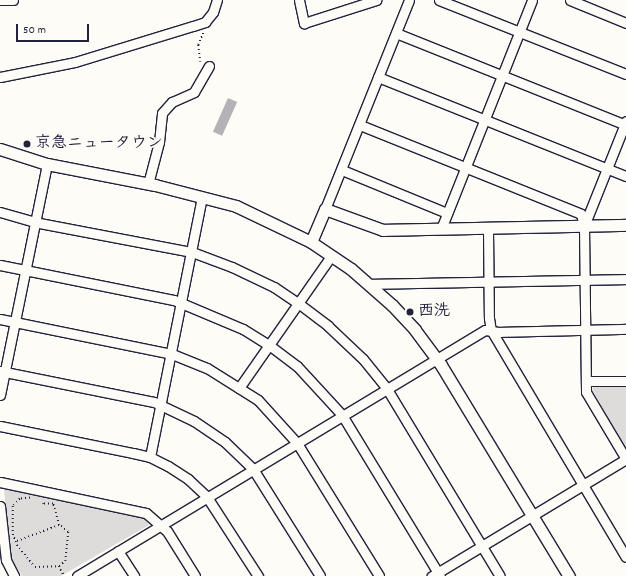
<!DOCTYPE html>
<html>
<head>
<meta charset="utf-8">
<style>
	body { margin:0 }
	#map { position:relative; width:626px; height:576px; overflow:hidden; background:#fdfcf7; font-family:Dekko,"Klee One",sans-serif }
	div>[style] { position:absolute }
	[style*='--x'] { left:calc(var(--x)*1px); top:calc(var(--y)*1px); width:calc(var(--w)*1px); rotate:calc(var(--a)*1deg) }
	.green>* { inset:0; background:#dddcdb }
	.water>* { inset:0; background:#b2b2b7; transform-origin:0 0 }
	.path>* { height:1.5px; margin-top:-0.75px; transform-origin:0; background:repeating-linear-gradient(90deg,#22223b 0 1px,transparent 0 4px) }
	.roads { filter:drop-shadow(1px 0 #22223b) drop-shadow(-1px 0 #22223b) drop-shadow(0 1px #22223b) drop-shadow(0 -1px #22223b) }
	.minor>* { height:9px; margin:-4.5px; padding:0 4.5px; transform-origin:4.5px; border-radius:4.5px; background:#fdfcf7 }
	.tertiary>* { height:11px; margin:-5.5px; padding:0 5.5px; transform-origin:5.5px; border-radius:5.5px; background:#fdfcf7 }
	.dots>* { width:11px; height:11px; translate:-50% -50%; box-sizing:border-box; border:2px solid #fdfcf7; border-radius:50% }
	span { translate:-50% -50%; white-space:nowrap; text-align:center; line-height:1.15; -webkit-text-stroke:3.5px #fdfcf7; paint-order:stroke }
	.poi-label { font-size:16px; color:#22223b; font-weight:700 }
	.left { translate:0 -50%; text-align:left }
	.scale { position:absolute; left:16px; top:24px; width:73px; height:18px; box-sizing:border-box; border:2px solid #22223b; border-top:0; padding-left:5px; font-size:12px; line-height:14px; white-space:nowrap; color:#22223b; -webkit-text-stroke:3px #fdfcf7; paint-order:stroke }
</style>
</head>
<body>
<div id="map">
	<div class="green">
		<div style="clip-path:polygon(626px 385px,626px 449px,592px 389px,595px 386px)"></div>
		<div style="clip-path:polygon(7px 486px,130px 512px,144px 518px,149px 525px,61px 576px,22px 576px,10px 556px,4px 489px)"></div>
	</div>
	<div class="water">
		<div style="left:228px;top:98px;width:10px;height:37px;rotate:24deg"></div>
	</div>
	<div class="path">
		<div style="--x:200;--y:62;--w:17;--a:-97"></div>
		<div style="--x:198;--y:45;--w:13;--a:-67"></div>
		<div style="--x:30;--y:498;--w:10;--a:174"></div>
		<div style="--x:20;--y:499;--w:10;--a:135"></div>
		<div style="--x:13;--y:506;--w:28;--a:90"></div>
		<div style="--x:13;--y:534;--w:12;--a:70"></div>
		<div style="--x:17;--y:545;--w:28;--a:51"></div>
		<div style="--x:35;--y:567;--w:24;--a:-2"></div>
		<div style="--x:59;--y:566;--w:8;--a:-40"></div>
		<div style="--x:65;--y:561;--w:29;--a:-84"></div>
		<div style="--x:68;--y:532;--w:11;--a:-142"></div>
		<div style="--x:59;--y:525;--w:22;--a:-106"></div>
		<div style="--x:53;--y:504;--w:10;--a:180"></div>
		<div style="--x:43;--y:504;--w:3;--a:-90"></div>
		<div style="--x:17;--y:541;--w:45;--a:-20.9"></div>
		<div style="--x:59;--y:566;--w:11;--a:63"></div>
	</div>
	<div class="roads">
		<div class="minor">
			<div style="--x:0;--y:0;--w:13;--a:0"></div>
			<div style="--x:299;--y:0;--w:24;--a:78"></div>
			<div style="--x:304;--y:23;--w:76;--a:-17.7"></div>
			<div style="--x:439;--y:0;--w:201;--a:21.6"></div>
			<div style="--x:570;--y:0;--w:61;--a:22.3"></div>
			<div style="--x:396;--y:33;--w:248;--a:21.8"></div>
			<div style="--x:0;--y:77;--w:76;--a:-11.3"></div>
			<div style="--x:75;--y:62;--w:123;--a:-17"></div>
			<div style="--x:193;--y:26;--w:13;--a:-18"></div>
			<div style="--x:205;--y:22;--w:13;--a:-51"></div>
			<div style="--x:213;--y:12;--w:13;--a:-72"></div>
			<div style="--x:378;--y:77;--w:267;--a:21.8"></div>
			<div style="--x:360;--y:125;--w:238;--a:21.9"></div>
			<div style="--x:581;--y:214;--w:12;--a:76"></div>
			<div style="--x:584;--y:226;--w:166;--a:89.3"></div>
			<div style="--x:586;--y:392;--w:78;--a:59.2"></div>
			<div style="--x:626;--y:459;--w:227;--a:148.9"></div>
			<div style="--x:342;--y:170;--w:113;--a:22.3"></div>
			<div style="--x:148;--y:184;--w:43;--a:-75.3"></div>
			<div style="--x:159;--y:142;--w:29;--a:-84"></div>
			<div style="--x:162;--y:113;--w:15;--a:-48"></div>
			<div style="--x:172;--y:102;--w:24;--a:-24"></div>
			<div style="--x:194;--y:92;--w:30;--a:-60"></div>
			<div style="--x:325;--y:209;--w:225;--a:-68.1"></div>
			<div style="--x:0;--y:212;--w:35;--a:16"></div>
			<div style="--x:34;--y:222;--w:161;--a:10.8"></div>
			<div style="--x:192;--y:252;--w:43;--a:20.6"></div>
			<div style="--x:232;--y:267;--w:47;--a:25.5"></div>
			<div style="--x:274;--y:287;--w:29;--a:34"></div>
			<div style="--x:298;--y:303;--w:38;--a:37"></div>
			<div style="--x:328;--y:326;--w:48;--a:43.3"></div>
			<div style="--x:363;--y:359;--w:38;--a:51"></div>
			<div style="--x:387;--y:389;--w:218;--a:58.9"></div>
			<div style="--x:584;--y:226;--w:113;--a:-68.2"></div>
			<div style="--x:441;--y:229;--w:246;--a:-68.3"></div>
			<div style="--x:488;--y:229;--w:89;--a:89.4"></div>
			<div style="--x:489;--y:318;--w:12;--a:81"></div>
			<div style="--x:491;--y:330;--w:264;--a:59.3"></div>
			<div style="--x:0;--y:265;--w:177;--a:11.4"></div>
			<div style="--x:174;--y:300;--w:75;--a:22.8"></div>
			<div style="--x:243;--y:329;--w:31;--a:32"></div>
			<div style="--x:269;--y:345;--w:35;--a:37"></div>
			<div style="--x:297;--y:366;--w:67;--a:47.4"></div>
			<div style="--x:342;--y:415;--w:188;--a:58.7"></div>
			<div style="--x:369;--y:284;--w:257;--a:-1.1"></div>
			<div style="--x:0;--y:319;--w:176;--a:11.5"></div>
			<div style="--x:172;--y:354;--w:38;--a:22"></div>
			<div style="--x:207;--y:368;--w:60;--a:32.1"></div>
			<div style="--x:258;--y:400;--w:58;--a:47.8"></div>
			<div style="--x:297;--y:443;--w:156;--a:58.3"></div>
			<div style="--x:0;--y:371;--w:157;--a:11.4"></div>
			<div style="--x:154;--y:402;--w:44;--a:25.4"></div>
			<div style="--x:194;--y:421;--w:37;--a:34"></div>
			<div style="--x:225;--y:442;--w:39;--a:44"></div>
			<div style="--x:253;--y:469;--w:126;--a:57.9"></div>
			<div style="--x:586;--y:381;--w:40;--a:0"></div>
			<div style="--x:239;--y:388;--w:161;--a:-55.1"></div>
			<div style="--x:0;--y:395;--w:236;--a:-78.5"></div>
			<div style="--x:0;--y:426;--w:136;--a:11.5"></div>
			<div style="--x:133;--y:453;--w:17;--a:13"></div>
			<div style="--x:150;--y:457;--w:20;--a:27"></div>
			<div style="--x:168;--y:466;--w:24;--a:33"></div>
			<div style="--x:188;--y:479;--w:26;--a:43"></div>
			<div style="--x:207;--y:497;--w:94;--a:57.2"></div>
			<div style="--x:150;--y:457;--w:265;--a:-78.7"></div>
			<div style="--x:0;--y:482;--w:149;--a:12"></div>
			<div style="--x:146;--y:513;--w:28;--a:41"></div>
			<div style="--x:167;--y:531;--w:53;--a:58.1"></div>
			<div style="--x:0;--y:506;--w:54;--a:83.7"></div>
			<div style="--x:6;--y:560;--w:18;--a:63"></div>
			<div style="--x:118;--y:551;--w:30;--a:57"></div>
			<div style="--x:77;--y:576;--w:476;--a:-31.1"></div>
			<div style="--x:485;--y:330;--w:15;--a:8"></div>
			<div style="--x:500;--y:332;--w:126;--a:-1.4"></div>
		</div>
		<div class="tertiary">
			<div style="--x:0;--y:149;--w:49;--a:17.7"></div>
			<div style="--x:47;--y:164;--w:110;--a:11"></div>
			<div style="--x:155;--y:185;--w:84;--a:14.5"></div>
			<div style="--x:236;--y:206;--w:83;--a:25.6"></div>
			<div style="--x:311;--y:242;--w:48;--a:34"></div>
			<div style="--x:351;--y:269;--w:55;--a:41.3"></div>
			<div style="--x:392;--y:305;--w:34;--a:47"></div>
			<div style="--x:415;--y:330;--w:44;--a:53.4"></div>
			<div style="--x:441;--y:365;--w:247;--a:58.8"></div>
			<div style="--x:311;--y:242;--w:36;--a:-67"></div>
			<div style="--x:325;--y:209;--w:62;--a:19.9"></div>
			<div style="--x:383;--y:230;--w:243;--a:-1.2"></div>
		</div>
	</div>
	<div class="dots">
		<div style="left:27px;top:144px;background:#22223b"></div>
		<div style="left:410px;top:312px;background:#22223b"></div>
	</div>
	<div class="poi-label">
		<span class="left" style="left:35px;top:144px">京急ニュータウン</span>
		<span class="left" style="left:418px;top:312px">西洗</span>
	</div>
	<div class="scale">50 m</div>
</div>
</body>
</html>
